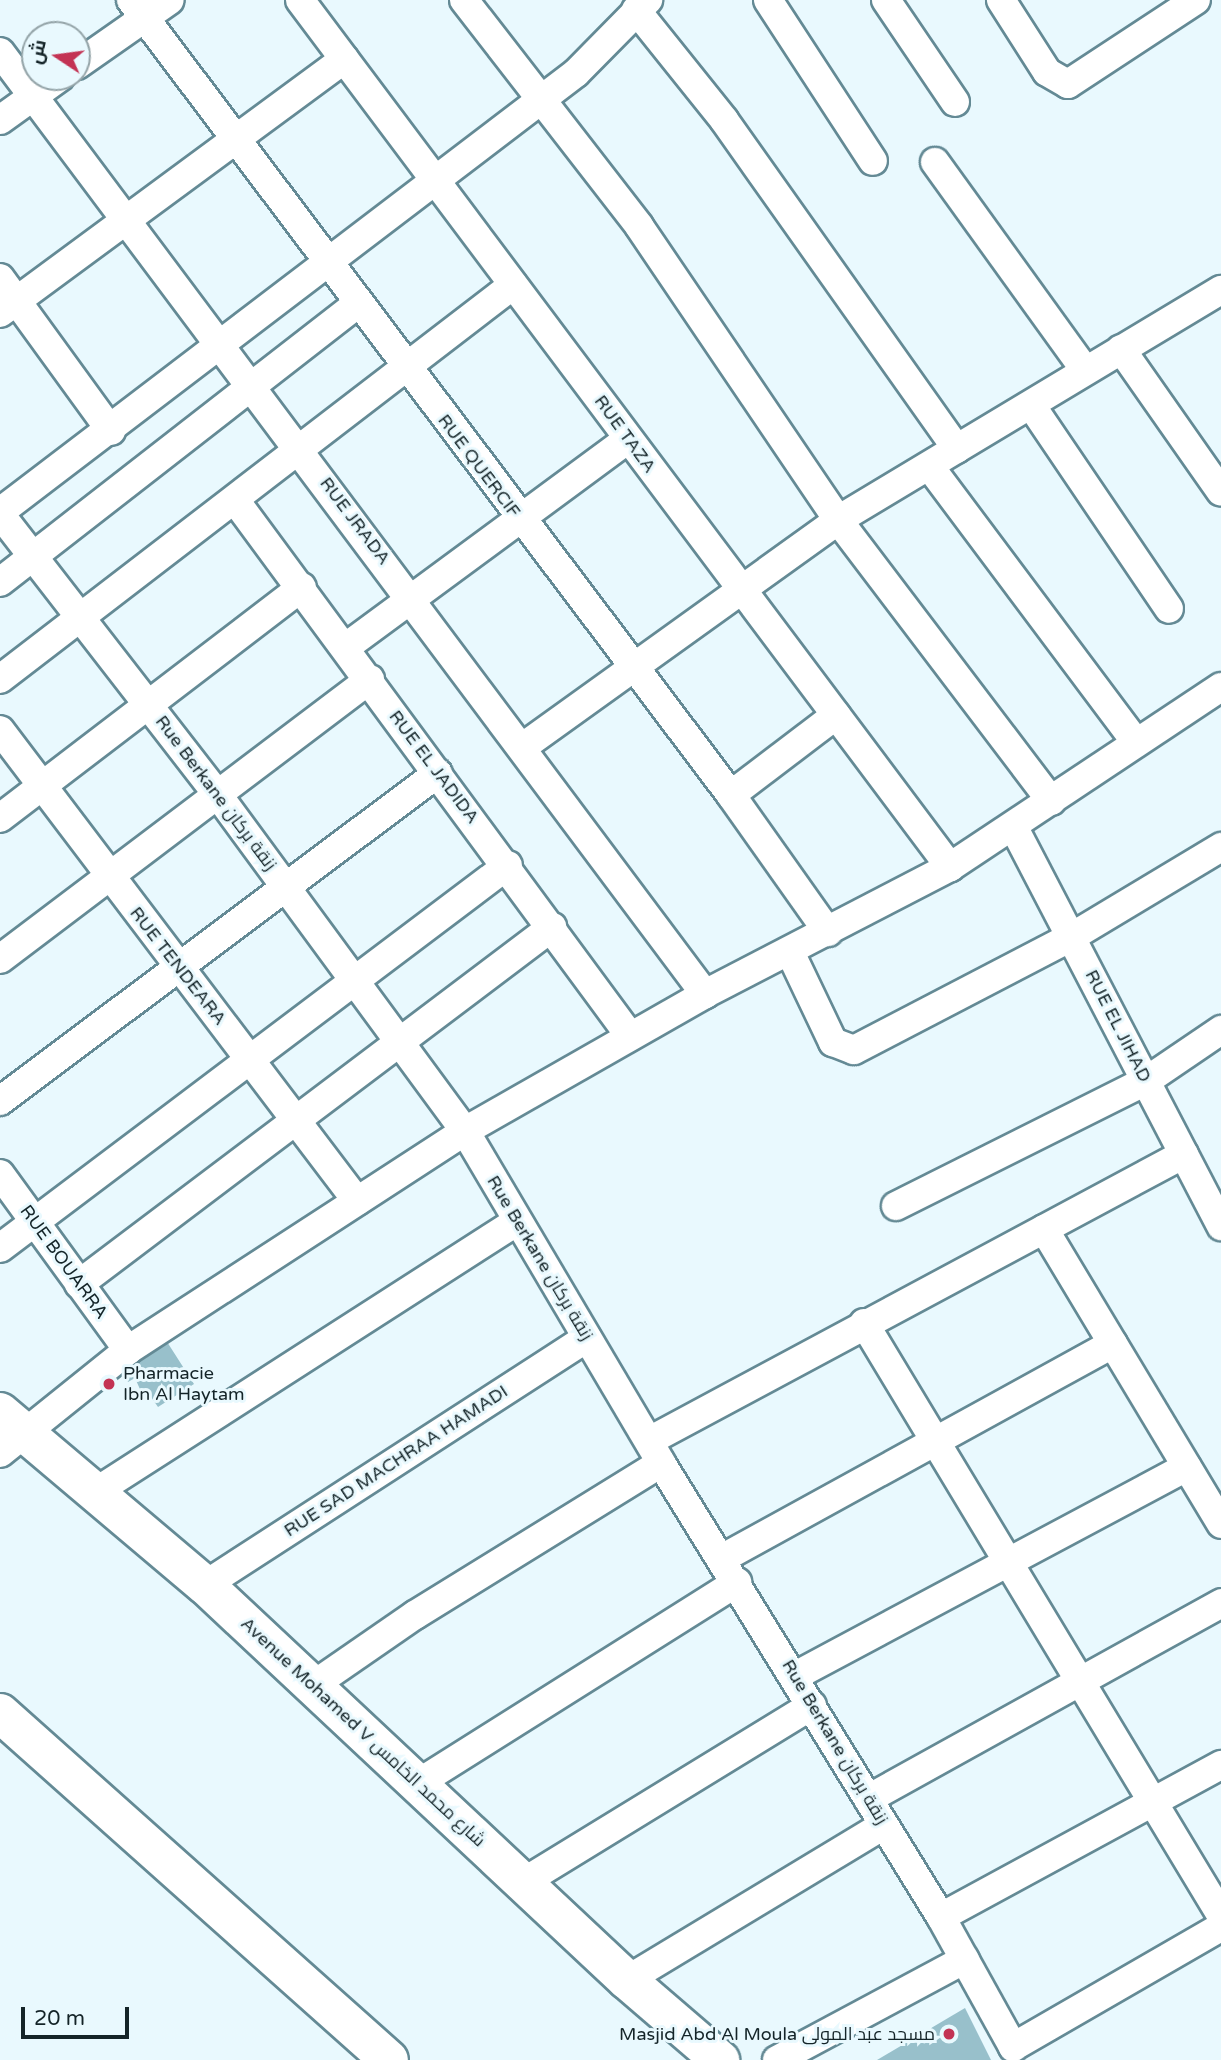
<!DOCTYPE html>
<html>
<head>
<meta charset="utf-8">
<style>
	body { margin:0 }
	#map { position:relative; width:1221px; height:2060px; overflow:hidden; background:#e9f9fe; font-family:"Varela Round",Cairo,sans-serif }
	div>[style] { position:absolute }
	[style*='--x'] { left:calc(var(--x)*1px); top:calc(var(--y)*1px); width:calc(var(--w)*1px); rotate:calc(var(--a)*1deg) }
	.building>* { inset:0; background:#98c0cb }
	.roads { filter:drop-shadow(2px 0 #648a95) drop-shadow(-2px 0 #648a95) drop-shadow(0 2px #648a95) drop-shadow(0 -2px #648a95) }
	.street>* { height:28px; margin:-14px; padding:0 14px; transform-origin:14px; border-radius:14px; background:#fff }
	.secondary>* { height:38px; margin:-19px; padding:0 19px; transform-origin:19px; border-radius:19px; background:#fff }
	.dots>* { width:19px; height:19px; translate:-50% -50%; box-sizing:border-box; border:4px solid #e9f9fe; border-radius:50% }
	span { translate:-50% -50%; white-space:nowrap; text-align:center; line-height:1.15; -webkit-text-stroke:6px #e9f9fe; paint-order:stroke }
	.street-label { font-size:18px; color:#142428 }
	.poi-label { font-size:18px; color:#142428 }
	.left { translate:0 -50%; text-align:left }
	.right { translate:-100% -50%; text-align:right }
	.north { position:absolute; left:21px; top:21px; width:70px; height:70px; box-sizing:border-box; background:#e9f9fe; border:2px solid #94a4a8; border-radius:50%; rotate:283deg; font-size:19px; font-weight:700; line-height:28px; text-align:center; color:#142428 }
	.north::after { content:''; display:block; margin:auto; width:24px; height:32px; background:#c33354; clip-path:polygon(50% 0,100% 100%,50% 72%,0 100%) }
	.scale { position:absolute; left:21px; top:2007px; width:108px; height:32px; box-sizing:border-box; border:4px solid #142428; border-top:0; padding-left:9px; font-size:21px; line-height:24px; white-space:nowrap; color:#142428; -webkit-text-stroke:5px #e9f9fe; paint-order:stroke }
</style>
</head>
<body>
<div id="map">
	<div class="building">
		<div style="clip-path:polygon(162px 1334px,194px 1384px,158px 1407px,149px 1394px,143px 1396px,135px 1378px,128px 1382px,118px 1364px)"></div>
		<div style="clip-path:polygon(965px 2008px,991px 2060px,877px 2060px)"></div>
	</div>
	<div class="roads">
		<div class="street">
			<div style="--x:131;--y:0;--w:996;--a:52.96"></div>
			<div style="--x:731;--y:795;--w:168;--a:54.7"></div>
			<div style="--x:300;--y:0;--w:1084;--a:53.14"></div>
			<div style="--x:464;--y:0;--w:286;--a:52.2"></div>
			<div style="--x:639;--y:226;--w:355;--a:55.9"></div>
			<div style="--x:838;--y:520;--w:353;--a:52.8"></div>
			<div style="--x:768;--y:0;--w:192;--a:56.9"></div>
			<div style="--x:886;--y:0;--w:123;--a:55.9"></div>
			<div style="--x:1001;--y:0;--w:85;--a:57.4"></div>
			<div style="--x:1047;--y:72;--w:24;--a:30"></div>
			<div style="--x:1068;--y:84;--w:153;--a:-33.3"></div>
			<div style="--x:636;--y:10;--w:141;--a:51.3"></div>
			<div style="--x:724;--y:120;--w:403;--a:54.7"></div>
			<div style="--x:0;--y:52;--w:1177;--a:53.19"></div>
			<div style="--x:77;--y:65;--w:113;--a:-35"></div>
			<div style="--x:0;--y:120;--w:74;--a:-35.6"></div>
			<div style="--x:935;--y:162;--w:256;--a:54.2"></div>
			<div style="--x:0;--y:278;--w:189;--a:54"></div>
			<div style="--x:0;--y:313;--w:428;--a:-36.4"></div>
			<div style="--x:1121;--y:349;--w:174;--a:55"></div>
			<div style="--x:1031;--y:405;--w:246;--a:55.9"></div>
			<div style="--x:930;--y:467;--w:344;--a:53.2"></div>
			<div style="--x:235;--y:500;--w:666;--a:53.61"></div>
			<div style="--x:0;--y:512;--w:724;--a:-37.31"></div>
			<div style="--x:576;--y:73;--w:103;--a:-45.4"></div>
			<div style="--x:0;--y:514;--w:356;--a:52.2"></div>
			<div style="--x:218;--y:795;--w:417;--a:53.7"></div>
			<div style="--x:465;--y:1131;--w:386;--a:59.4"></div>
			<div style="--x:661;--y:1463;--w:533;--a:58.34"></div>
			<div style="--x:941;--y:1917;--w:149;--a:61"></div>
			<div style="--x:0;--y:582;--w:451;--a:-37.9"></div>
			<div style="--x:346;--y:647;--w:350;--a:-36.4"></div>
			<div style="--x:0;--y:679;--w:647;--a:-37.53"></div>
			<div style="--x:0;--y:730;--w:591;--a:52.84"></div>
			<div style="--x:524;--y:746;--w:387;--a:-35.7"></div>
			<div style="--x:838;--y:520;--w:447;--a:-31"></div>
			<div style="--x:731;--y:795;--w:132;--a:-37.3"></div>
			<div style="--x:0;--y:818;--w:380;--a:-37.4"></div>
			<div style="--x:1014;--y:828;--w:449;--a:62.5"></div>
			<div style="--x:790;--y:952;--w:100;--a:64.5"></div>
			<div style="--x:833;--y:1042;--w:22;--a:21"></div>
			<div style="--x:854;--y:1050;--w:247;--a:-27.5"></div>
			<div style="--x:1073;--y:936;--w:173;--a:-31"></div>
			<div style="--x:0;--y:959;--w:464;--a:-37.1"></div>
			<div style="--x:0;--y:1101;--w:547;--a:-36.83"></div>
			<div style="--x:0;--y:1174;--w:218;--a:54"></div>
			<div style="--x:896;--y:1206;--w:280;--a:-26.6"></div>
			<div style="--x:1146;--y:1081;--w:91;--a:-34.2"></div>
			<div style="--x:1044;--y:1229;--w:344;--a:59"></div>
			<div style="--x:0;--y:1248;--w:636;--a:-37.01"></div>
			<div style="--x:79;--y:1284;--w:593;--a:-37.04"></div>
			<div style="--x:864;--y:1323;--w:691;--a:58.91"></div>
			<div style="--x:649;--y:1441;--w:607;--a:-28.21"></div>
			<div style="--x:0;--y:1453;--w:164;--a:-38.8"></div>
			<div style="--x:128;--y:1350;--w:402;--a:-33"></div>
			<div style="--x:465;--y:1131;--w:276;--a:-29.7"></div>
			<div style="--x:705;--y:994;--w:276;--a:-27.4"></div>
			<div style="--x:950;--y:867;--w:325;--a:-33.6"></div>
			<div style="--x:97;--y:1491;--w:498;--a:-32.7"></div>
			<div style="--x:723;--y:1558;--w:445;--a:-28.8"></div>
			<div style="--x:205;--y:1585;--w:455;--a:-32.9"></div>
			<div style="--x:795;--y:1676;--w:444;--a:-28.1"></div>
			<div style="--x:312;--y:1686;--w:125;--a:-34.6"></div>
			<div style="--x:415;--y:1615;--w:289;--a:-31.7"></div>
			<div style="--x:420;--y:1782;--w:375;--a:-32.2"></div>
			<div style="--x:868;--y:1799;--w:404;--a:-29"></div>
			<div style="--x:522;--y:1883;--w:340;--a:-31.5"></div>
			<div style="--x:941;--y:1917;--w:319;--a:-28.5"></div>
			<div style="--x:627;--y:1980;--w:300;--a:-31.1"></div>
			<div style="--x:1013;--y:2047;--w:240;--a:-30"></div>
			<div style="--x:777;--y:2060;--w:213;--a:-28.2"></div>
		</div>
		<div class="secondary">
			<div style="--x:0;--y:1412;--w:268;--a:40.2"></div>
			<div style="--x:205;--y:1585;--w:578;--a:43.11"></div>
			<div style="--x:627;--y:1980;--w:123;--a:40.7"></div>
			<div style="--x:0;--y:1713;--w:521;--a:41.73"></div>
		</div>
	</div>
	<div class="dots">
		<div style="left:109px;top:1384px;background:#c33354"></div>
		<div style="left:949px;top:2034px;background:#c33354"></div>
	</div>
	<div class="street-label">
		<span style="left:625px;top:434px;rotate:54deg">RUE TAZA</span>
		<span style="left:479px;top:466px;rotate:53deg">RUE QUERCIF</span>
		<span style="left:355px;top:521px;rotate:53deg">RUE JRADA</span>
		<span style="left:434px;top:767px;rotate:53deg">RUE EL JADIDA</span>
		<span style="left:216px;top:793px;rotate:53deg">Rue Berkane زنقة بركان</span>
		<span style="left:178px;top:966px;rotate:52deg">RUE TENDEARA</span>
		<span style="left:1118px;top:1026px;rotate:63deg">RUE EL JIHAD</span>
		<span style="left:540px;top:1258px;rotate:59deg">Rue Berkane زنقة بركان</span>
		<span style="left:64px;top:1262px;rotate:54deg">RUE BOUARRA</span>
		<span style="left:396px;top:1461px;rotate:-33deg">RUE SAD MACHRAA HAMADI</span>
		<span style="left:363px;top:1732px;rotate:43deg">Avenue Mohamed V شارع محمد الخامس</span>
		<span style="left:835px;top:1742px;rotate:59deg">Rue Berkane زنقة بركان</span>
	</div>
	<div class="poi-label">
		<span class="left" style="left:123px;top:1384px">Pharmacie<br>Ibn Al Haytam</span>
		<span class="right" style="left:935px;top:2034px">Masjid Abd Al Moula مسجد عبد المولى</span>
	</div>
	<div class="north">ش</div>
	<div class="scale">20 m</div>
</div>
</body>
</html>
